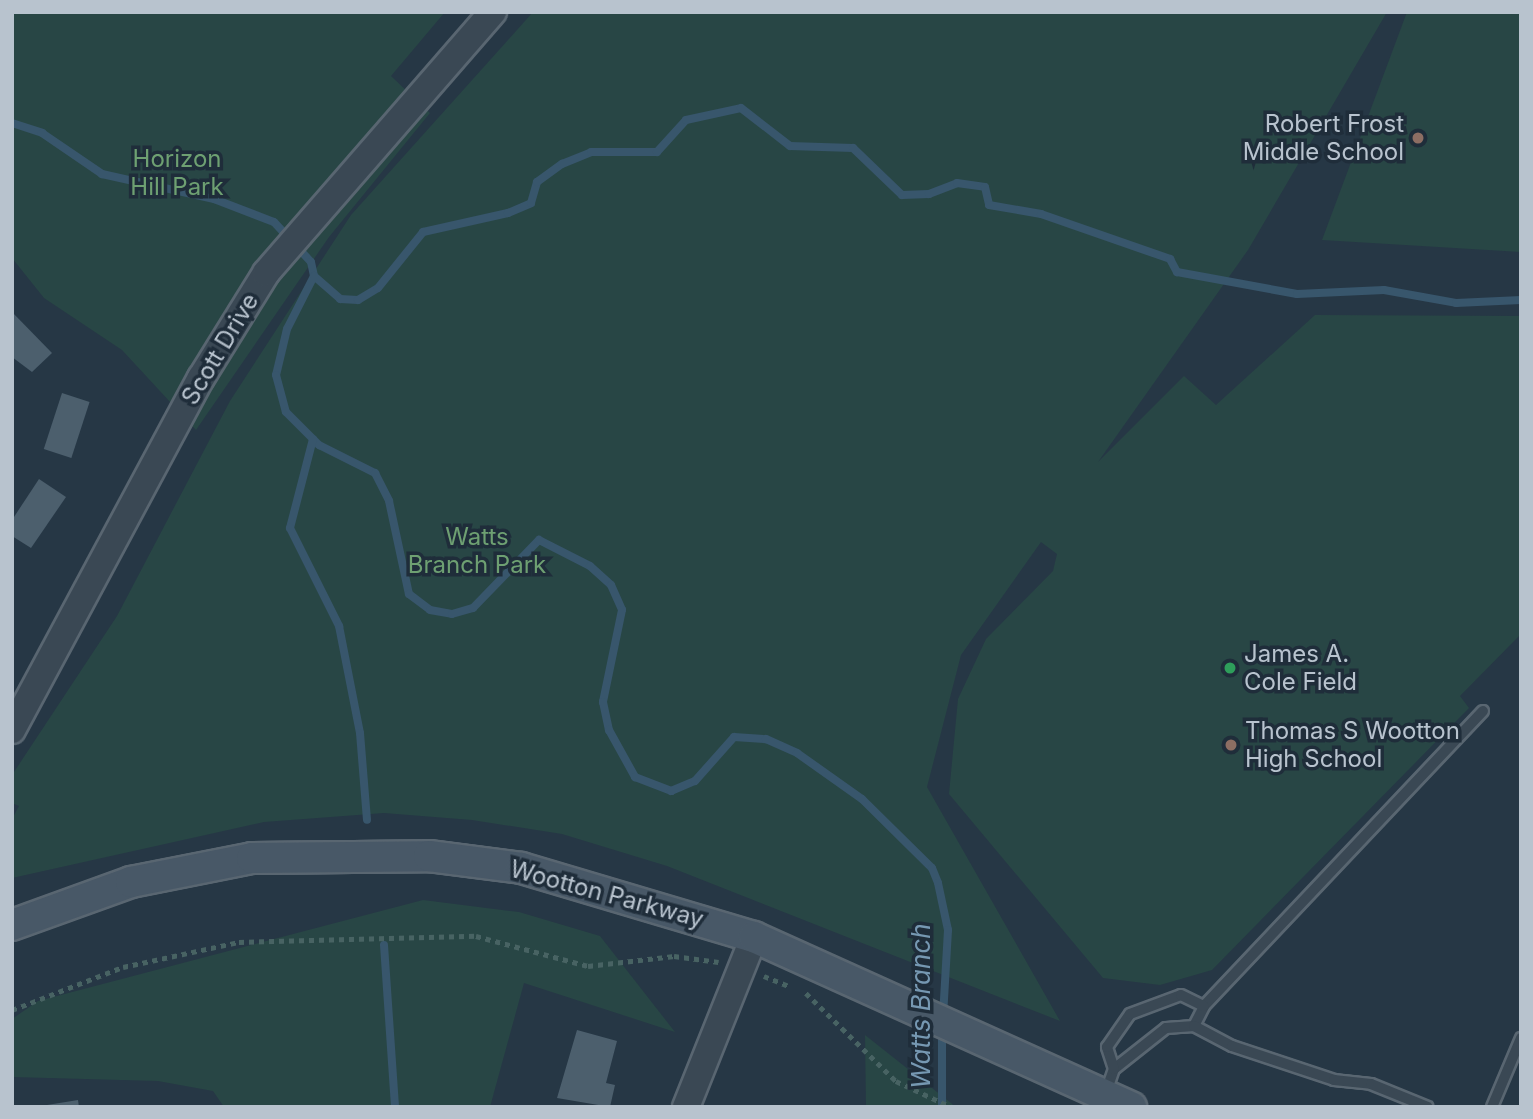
<!DOCTYPE html>
<html>
<head>
<meta charset="utf-8">
<style>
	body { margin:0 }
	#map { position:relative; width:1533px; height:1119px; overflow:hidden; background:#263745; font-family:Inter,sans-serif }
	div>[style] { position:absolute }
	[style*='--x'] { left:calc(var(--x)*1px); top:calc(var(--y)*1px); width:calc(var(--w)*1px); rotate:calc(var(--a)*1deg) }
	.green>* { inset:0; background:#284645 }
	.stream>* { height:8px; margin:-4px; padding:0 4px; transform-origin:4px; border-radius:4px; background:#38566c }
	.building>* { inset:0; background:#4c5f6d; transform-origin:0 0 }
	.path>* { height:4.5px; margin-top:-2.25px; transform-origin:0; background:repeating-linear-gradient(90deg,#486363 0 5px,transparent 0 10px) }
	.roads { filter:drop-shadow(2px 0 #596671) drop-shadow(-2px 0 #596671) drop-shadow(0 2px #596671) drop-shadow(0 -2px #596671) }
	.service>* { height:10px; margin:-5px; padding:0 5px; transform-origin:5px; border-radius:5px; background:#3a4854 }
	.tertiary>* { height:26px; margin:-13px; padding:0 13px; transform-origin:13px; border-radius:13px; background:#3a4854 }
	.secondary>* { height:30px; margin:-15px; padding:0 15px; transform-origin:15px; border-radius:15px; background:#485867 }
	.dots>* { width:19px; height:19px; translate:-50% -50%; box-sizing:border-box; border:4px solid #1f2d3a; border-radius:50% }
	span { translate:-50% -50%; white-space:nowrap; text-align:center; line-height:1.15; -webkit-text-stroke:7px #1f2d3a; paint-order:stroke }
	.poi-label { font-size:24px; color:#b8c3ce }
	.right { translate:-100% -50%; text-align:right }
	.left { translate:0 -50%; text-align:left }
	.park-label { font-size:24px; color:#6ea072 }
	.street-label { font-size:24px; color:#b8c3ce }
	.water-label { font-size:26px; color:#7698b2; font-style:italic }
	.frame { position:absolute; inset:0; border:14px solid #b8c3ce; pointer-events:none }
</style>
</head>
<body>
<div id="map">
	<div class="green">
		<div style="clip-path:polygon(12px 12px,445px 12px,391px 76px,430px 113px,329px 237px,196px 430px,122px 350px,44px 298px,12px 258px)"></div>
		<div style="clip-path:polygon(533px 12px,1387px 12px,1248px 250px,1098px 462px,1184px 376px,1216px 405px,1315px 315px,1521px 316px,1521px 634px,1460px 696px,1469px 708px,1212px 970px,1160px 985px,1103px 978px,949px 794px,958px 699px,986px 639px,1053px 571px,1057px 554px,1041px 542px,961px 655px,927px 787px,1060px 1021px,667px 866px,562px 834px,472px 820px,384px 813px,264px 822px,12px 878px,12px 819px,19px 806px,12px 803px,12px 775px,117px 616px,230px 401px,351px 215px)"></div>
		<div style="clip-path:polygon(1407px 12px,1521px 12px,1521px 252px,1322px 240px)"></div>
		<div style="clip-path:polygon(423px 900px,519px 912px,600px 936px,675px 1032px,524px 983px,490px 1107px,224px 1107px,213px 1091px,158px 1081px,12px 1077px,12px 1019px,38px 1001px)"></div>
		<div style="clip-path:polygon(865px 1035px,956px 1107px,866px 1107px)"></div>
	</div>
	<div class="stream">
		<div style="--x:12;--y:123;--w:32;--a:18"></div>
		<div style="--x:42;--y:133;--w:73;--a:34.3"></div>
		<div style="--x:102;--y:174;--w:115;--a:12.6"></div>
		<div style="--x:214;--y:199;--w:64;--a:21"></div>
		<div style="--x:274;--y:222;--w:54;--a:47.2"></div>
		<div style="--x:311;--y:262;--w:14;--a:78"></div>
		<div style="--x:314;--y:276;--w:59;--a:117"></div>
		<div style="--x:287;--y:329;--w:47;--a:103.4"></div>
		<div style="--x:276;--y:375;--w:38;--a:75"></div>
		<div style="--x:286;--y:412;--w:47;--a:45"></div>
		<div style="--x:319;--y:445;--w:63;--a:26.6"></div>
		<div style="--x:375;--y:473;--w:31;--a:63"></div>
		<div style="--x:389;--y:501;--w:95;--a:77.9"></div>
		<div style="--x:409;--y:594;--w:26;--a:37"></div>
		<div style="--x:430;--y:610;--w:22;--a:10"></div>
		<div style="--x:452;--y:614;--w:22;--a:-16"></div>
		<div style="--x:473;--y:608;--w:95;--a:-45.9"></div>
		<div style="--x:539;--y:540;--w:57;--a:27"></div>
		<div style="--x:590;--y:566;--w:28;--a:42"></div>
		<div style="--x:611;--y:585;--w:27;--a:66"></div>
		<div style="--x:622;--y:610;--w:94;--a:101.7"></div>
		<div style="--x:603;--y:702;--w:29;--a:78"></div>
		<div style="--x:609;--y:730;--w:54;--a:61"></div>
		<div style="--x:635;--y:777;--w:39;--a:21"></div>
		<div style="--x:671;--y:791;--w:26;--a:-23"></div>
		<div style="--x:695;--y:781;--w:59;--a:-48.4"></div>
		<div style="--x:734;--y:737;--w:32;--a:4"></div>
		<div style="--x:766;--y:739;--w:34;--a:24"></div>
		<div style="--x:797;--y:753;--w:80;--a:35.3"></div>
		<div style="--x:862;--y:799;--w:98;--a:44.6"></div>
		<div style="--x:932;--y:868;--w:16;--a:68"></div>
		<div style="--x:938;--y:883;--w:48;--a:78"></div>
		<div style="--x:948;--y:930;--w:86;--a:93.3"></div>
		<div style="--x:314;--y:276;--w:35;--a:41"></div>
		<div style="--x:340;--y:299;--w:18;--a:3"></div>
		<div style="--x:358;--y:300;--w:23;--a:-31"></div>
		<div style="--x:378;--y:288;--w:72;--a:-51.2"></div>
		<div style="--x:423;--y:232;--w:87;--a:-12.6"></div>
		<div style="--x:508;--y:213;--w:25;--a:-23"></div>
		<div style="--x:531;--y:203;--w:22;--a:-74"></div>
		<div style="--x:537;--y:182;--w:31;--a:-36"></div>
		<div style="--x:562;--y:164;--w:31;--a:-22"></div>
		<div style="--x:591;--y:152;--w:66;--a:0"></div>
		<div style="--x:657;--y:152;--w:43;--a:-47.8"></div>
		<div style="--x:686;--y:120;--w:56;--a:-12.3"></div>
		<div style="--x:741;--y:108;--w:62;--a:37.8"></div>
		<div style="--x:790;--y:146;--w:63;--a:1.8"></div>
		<div style="--x:853;--y:148;--w:68;--a:43.8"></div>
		<div style="--x:902;--y:195;--w:27;--a:-2"></div>
		<div style="--x:929;--y:194;--w:30;--a:-21"></div>
		<div style="--x:957;--y:183;--w:28;--a:8"></div>
		<div style="--x:985;--y:187;--w:18;--a:77"></div>
		<div style="--x:989;--y:205;--w:53;--a:9.8"></div>
		<div style="--x:1041;--y:214;--w:137;--a:19.2"></div>
		<div style="--x:1170;--y:259;--w:15;--a:62"></div>
		<div style="--x:1177;--y:272;--w:122;--a:10.4"></div>
		<div style="--x:1297;--y:294;--w:87;--a:-2.6"></div>
		<div style="--x:1384;--y:290;--w:73;--a:10.2"></div>
		<div style="--x:1456;--y:303;--w:65;--a:-2.6"></div>
		<div style="--x:313;--y:439;--w:92;--a:104.5"></div>
		<div style="--x:290;--y:528;--w:110;--a:63.4"></div>
		<div style="--x:339;--y:626;--w:109;--a:78.9"></div>
		<div style="--x:360;--y:733;--w:87;--a:85.4"></div>
		<div style="--x:384;--y:945;--w:162;--a:86.1"></div>
		<div style="--x:942;--y:1029;--w:78;--a:90"></div>
	</div>
	<div class="building">
		<div style="clip-path:polygon(12px 312px,52px 353px,32px 372px,12px 357px)"></div>
		<div style="left:62px;top:393px;width:29px;height:59px;rotate:18deg"></div>
		<div style="clip-path:polygon(39px 479px,66px 497px,31px 548px,12px 536px,12px 520px)"></div>
		<div style="clip-path:polygon(577px 1030px,617px 1041px,606px 1083px,615px 1085px,610px 1107px,557px 1098px)"></div>
		<div style="clip-path:polygon(78px 1100px,79px 1107px,47px 1107px,47px 1105px)"></div>
	</div>
	<div class="path">
		<div style="--x:764;--y:976;--w:29;--a:22"></div>
		<div style="--x:806;--y:993;--w:126;--a:44.4"></div>
		<div style="--x:896;--y:1081;--w:61;--a:25.3"></div>
		<div style="--x:12;--y:1010;--w:119;--a:-21.2"></div>
		<div style="--x:123;--y:967;--w:119;--a:-12.2"></div>
		<div style="--x:239;--y:942;--w:237;--a:-1.5"></div>
		<div style="--x:476;--y:936;--w:116;--a:15"></div>
		<div style="--x:588;--y:966;--w:87;--a:-6.6"></div>
		<div style="--x:674;--y:956;--w:45;--a:7.6"></div>
	</div>
	<div class="roads">
		<div class="service">
			<div style="--x:1194;--y:1026;--w:22;--a:-63"></div>
			<div style="--x:1204;--y:1006;--w:406;--a:-46.6"></div>
			<div style="--x:1114;--y:1069;--w:66;--a:-38.3"></div>
			<div style="--x:1166;--y:1028;--w:28;--a:-4"></div>
			<div style="--x:1194;--y:1026;--w:43;--a:27.8"></div>
			<div style="--x:1232;--y:1046;--w:108;--a:18.4"></div>
			<div style="--x:1334;--y:1080;--w:37;--a:6"></div>
			<div style="--x:1371;--y:1084;--w:61;--a:22"></div>
			<div style="--x:1106;--y:1092;--w:24;--a:-71"></div>
			<div style="--x:1114;--y:1069;--w:23;--a:-108"></div>
			<div style="--x:1107;--y:1047;--w:40;--a:-55.1"></div>
			<div style="--x:1130;--y:1014;--w:54;--a:-20.4"></div>
			<div style="--x:1181;--y:995;--w:25;--a:26"></div>
			<div style="--x:1492;--y:1107;--w:75;--a:-67.2"></div>
		</div>
		<div class="tertiary">
			<div style="--x:12;--y:730;--w:400;--a:-61.8"></div>
			<div style="--x:201;--y:378;--w:123;--a:-58.2"></div>
			<div style="--x:266;--y:273;--w:346;--a:-49"></div>
			<div style="--x:686;--y:1107;--w:183;--a:-68.2"></div>
		</div>
		<div class="secondary">
			<div style="--x:12;--y:925;--w:127;--a:-19.9"></div>
			<div style="--x:131;--y:882;--w:123;--a:-11.2"></div>
			<div style="--x:252;--y:858;--w:177;--a:-0.6"></div>
			<div style="--x:429;--y:856;--w:93;--a:7.4"></div>
			<div style="--x:521;--y:868;--w:243;--a:16.5"></div>
			<div style="--x:754;--y:937;--w:414;--a:24.3"></div>
		</div>
	</div>
	<div class="dots">
		<div style="left:1418px;top:138px;background:#8d6e63"></div>
		<div style="left:1230px;top:668px;background:#2e9e5b"></div>
		<div style="left:1231px;top:745px;background:#8d6e63"></div>
	</div>
	<div class="poi-label">
		<span class="right" style="left:1404px;top:138px">Robert Frost<br>Middle School</span>
		<span class="left" style="left:1244px;top:668px">James A.<br>Cole Field</span>
		<span class="left" style="left:1245px;top:745px">Thomas S Wootton<br>High School</span>
	</div>
	<div class="park-label">
		<span style="left:177px;top:173px">Horizon<br>Hill Park</span>
		<span style="left:477px;top:551px">Watts<br>Branch Park</span>
	</div>
	<div class="street-label">
		<span style="left:220px;top:349px;rotate:-59deg">Scott Drive</span>
		<span style="left:607px;top:894px;rotate:15deg">Wootton Parkway</span>
	</div>
	<div class="water-label">
		<span style="left:921px;top:1006px;rotate:-90deg">Watts Branch</span>
	</div>
	<div class="frame"></div>
</div>
</body>
</html>
